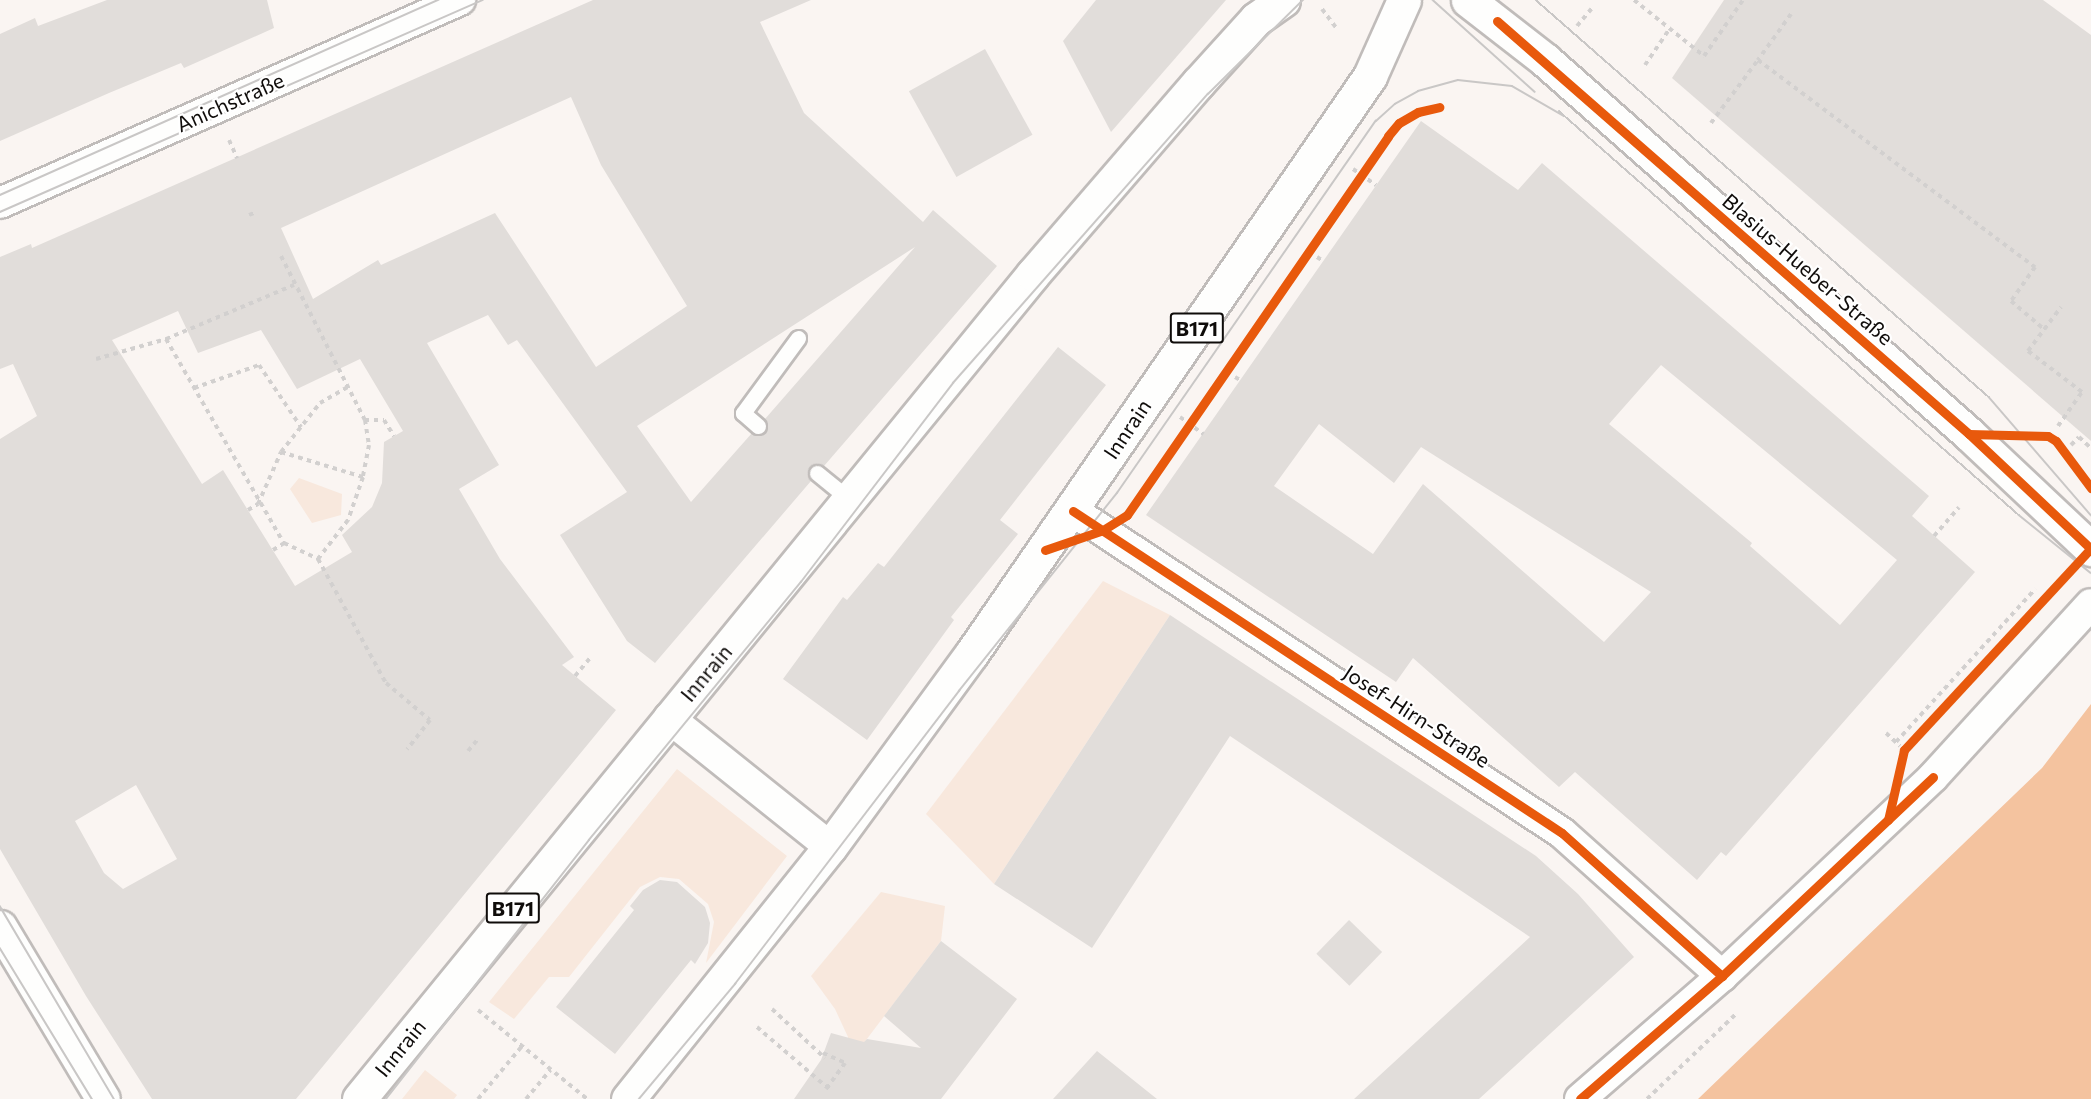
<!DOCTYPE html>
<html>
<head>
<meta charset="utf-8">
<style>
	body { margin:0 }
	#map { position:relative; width:2091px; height:1099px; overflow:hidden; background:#faf5f2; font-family:Commissioner,sans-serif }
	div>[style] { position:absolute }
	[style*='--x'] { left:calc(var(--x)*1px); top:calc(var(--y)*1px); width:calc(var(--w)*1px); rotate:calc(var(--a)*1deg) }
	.green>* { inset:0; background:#f8e8dd }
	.water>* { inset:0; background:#f4c39f }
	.building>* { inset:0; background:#e1ddda; transform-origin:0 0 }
	.path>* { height:4px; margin-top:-2px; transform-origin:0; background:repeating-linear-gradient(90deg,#d2d0cf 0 4.5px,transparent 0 9px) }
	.roads { filter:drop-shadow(2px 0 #c0bcba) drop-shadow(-2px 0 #c0bcba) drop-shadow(0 2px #c0bcba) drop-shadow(0 -2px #c0bcba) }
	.service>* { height:15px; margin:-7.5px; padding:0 7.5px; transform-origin:7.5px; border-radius:7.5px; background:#fefefd }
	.minor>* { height:30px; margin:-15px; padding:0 15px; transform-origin:15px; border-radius:15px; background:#fefefd }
	.tertiary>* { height:33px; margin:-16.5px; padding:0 16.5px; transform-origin:16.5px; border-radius:16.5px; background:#fefefd }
	.primary>* { height:33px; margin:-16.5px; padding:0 16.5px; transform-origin:16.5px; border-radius:16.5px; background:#fefefd }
	.tram>* { height:1.5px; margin:-0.75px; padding:0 0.75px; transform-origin:0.75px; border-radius:0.75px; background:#c9c7c6 }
	.cycleway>* { height:9px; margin:-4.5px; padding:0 4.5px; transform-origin:4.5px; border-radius:4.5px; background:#e8590c }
	span { translate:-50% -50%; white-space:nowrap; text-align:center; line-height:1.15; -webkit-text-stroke:4.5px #fff; paint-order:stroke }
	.shield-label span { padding:2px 4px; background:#fff; border:2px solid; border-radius:4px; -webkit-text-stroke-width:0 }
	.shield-label { font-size:20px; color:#0f0c0a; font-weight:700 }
	.street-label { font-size:21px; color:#0f0c0a }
</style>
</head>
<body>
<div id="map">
	<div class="green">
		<div style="clip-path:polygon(299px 478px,342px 494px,341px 515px,312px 523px,290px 489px)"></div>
		<div style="clip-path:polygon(1103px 581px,1170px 615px,994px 884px,926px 814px)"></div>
		<div style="clip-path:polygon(677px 769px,787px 856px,706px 963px,714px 922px,708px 904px,679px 879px,660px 877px,640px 887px,569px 977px,549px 977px,514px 1019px,489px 1002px)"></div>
		<div style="clip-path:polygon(881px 892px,945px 906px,941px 941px,851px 1060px,845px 1055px,848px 1037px,835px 1009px,811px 976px)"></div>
		<div style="clip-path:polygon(425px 1070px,457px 1095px,454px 1099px,402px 1099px)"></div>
	</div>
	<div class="water">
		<div style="clip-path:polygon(2091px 704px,2091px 1099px,1698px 1099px,2042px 768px)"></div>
	</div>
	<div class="building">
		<div style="clip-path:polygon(107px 0,267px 0,274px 28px,184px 68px,181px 63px,109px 93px,0 141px,0 34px,35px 18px,38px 26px)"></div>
		<div style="clip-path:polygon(evenodd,593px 0,811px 0,760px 22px,804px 113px,923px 222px,933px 210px,997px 266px,824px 466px,810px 466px,811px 481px,655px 663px,627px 641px,560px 535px,627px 492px,517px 340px,508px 345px,488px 315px,427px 343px,499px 465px,459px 489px,500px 559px,574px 657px,562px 665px,616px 710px,296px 1099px,152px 1099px,86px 996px,0 849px,0 439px,37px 416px,13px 364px,0 369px,0 257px,31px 244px,32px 248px,593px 0,571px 97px,601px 165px,687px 306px,596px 367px,495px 213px,381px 265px,378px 260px,313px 299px,281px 228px,571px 97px,593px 0,915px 247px,765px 419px,765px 433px,752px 433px,691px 502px,637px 426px,915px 247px,593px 0,178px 311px,198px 353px,261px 330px,297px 389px,360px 359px,403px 431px,384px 442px,382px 483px,372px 507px,342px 535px,352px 552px,295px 586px,223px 470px,202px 484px,112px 340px,178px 311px,593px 0,136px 785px,177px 859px,123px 889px,104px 873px,75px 821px,136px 785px)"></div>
		<div style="clip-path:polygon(1096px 0,1226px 0,1111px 132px,1063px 41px)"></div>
		<div style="clip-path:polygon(1724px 0,2043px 0,2091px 35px,2091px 441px,1672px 78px)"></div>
		<div style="left:985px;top:49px;width:98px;height:87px;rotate:61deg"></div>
		<div style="clip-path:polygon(evenodd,1421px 121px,1518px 190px,1542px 163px,1929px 496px,1912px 516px,1975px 572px,1726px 856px,1721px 852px,1697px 880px,1575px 772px,1559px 787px,1413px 658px,1396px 682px,1146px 515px,1421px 121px,1661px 365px,1897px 560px,1840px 625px,1750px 546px,1752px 543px,1609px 424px,1661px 365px,1421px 121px,1319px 424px,1394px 483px,1421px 447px,1651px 592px,1604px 642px,1423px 484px,1373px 554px,1274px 486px,1319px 424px)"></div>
		<div style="clip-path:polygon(1058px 347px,1106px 385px,1000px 520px,1018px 534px,951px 617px,954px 620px,867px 740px,783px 679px,843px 597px,847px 600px,878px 563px,884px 567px)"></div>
		<div style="clip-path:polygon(1170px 615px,1536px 856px,1578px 894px,1634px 957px,1479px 1099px,1354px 1099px,1530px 937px,1230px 736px,1092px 948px,994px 884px)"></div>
		<div style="clip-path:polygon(660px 880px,677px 882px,705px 907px,710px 923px,708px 943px,695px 964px,691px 960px,615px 1054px,556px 1007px,634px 910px,630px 906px,643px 890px)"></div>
		<div style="left:1349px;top:920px;width:46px;height:47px;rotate:44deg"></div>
		<div style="clip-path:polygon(941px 941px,1017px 999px,941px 1099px,794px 1099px,821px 1060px,831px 1033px,864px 1042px,867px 1039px,921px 1048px,884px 1016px)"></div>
		<div style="clip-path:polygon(1097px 1051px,1157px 1099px,1053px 1099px)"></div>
	</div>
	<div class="path">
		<div style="--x:1634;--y:0;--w:90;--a:38.7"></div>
		<div style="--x:1704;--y:56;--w:68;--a:-55.1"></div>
		<div style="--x:1322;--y:9;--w:25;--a:53"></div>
		<div style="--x:1791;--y:14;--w:57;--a:125.7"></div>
		<div style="--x:1758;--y:60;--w:346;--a:36.8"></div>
		<div style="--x:2035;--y:267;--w:42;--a:125.2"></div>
		<div style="--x:2011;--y:301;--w:45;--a:40.5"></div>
		<div style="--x:1577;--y:26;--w:23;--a:-50"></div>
		<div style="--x:1645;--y:65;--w:41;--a:-55.9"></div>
		<div style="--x:1399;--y:123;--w:22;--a:-30"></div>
		<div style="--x:1418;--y:112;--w:22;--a:-13"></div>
		<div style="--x:1711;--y:123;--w:79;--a:-53.3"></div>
		<div style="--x:229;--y:140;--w:20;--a:66"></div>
		<div style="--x:1353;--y:169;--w:28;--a:35"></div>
		<div style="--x:249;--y:215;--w:5;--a:-22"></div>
		<div style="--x:281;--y:256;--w:184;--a:62.9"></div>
		<div style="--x:365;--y:420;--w:25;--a:81"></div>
		<div style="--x:369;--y:445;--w:33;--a:101"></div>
		<div style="--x:363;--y:477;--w:46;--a:109.2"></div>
		<div style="--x:348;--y:520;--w:49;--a:127.6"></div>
		<div style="--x:1317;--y:257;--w:7;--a:34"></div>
		<div style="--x:166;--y:339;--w:139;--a:-22.9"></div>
		<div style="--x:96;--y:359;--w:73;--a:-15.9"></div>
		<div style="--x:166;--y:339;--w:236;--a:60"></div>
		<div style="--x:284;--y:543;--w:38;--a:25"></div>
		<div style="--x:318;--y:559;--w:141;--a:61.3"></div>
		<div style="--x:386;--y:683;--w:57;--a:40.1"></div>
		<div style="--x:430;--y:720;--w:37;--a:128"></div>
		<div style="--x:1235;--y:377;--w:6;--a:31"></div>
		<div style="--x:194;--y:388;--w:69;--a:-19.5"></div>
		<div style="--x:259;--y:365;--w:75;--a:55.9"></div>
		<div style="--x:1180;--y:417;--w:29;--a:36"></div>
		<div style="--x:365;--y:420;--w:19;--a:0"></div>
		<div style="--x:384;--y:420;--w:19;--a:58"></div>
		<div style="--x:2058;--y:426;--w:42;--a:-54.8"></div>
		<div style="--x:2082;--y:392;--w:68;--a:-142.8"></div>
		<div style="--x:2028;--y:351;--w:55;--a:-53.1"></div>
		<div style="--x:2071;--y:445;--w:11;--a:-45"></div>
		<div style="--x:2079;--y:437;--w:16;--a:43"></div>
		<div style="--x:281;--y:452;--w:63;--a:-51.5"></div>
		<div style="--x:320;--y:403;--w:32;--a:-30"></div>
		<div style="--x:248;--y:510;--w:12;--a:-31"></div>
		<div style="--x:258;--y:504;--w:57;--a:-66.1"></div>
		<div style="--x:281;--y:452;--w:86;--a:17"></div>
		<div style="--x:1934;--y:536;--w:38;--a:-49"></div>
		<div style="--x:273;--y:550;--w:13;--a:-32"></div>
		<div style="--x:575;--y:676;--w:26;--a:-50"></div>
		<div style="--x:1886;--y:733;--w:19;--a:43"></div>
		<div style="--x:1896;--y:742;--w:207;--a:-47.7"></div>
		<div style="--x:468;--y:751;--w:17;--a:-50"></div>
		<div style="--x:772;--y:1009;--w:72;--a:42.8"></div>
		<div style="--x:478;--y:1010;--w:141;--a:39.2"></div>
		<div style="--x:757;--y:1027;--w:95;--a:40.7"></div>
		<div style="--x:823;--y:1053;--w:24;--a:24"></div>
		<div style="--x:845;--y:1063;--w:31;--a:126"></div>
		<div style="--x:478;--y:1099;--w:69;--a:-50.3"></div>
		<div style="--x:526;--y:1099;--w:38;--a:-50"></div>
		<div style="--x:1647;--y:1099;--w:123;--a:-43.7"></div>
	</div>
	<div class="roads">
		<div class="service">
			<div style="--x:758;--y:426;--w:20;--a:-139"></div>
			<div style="--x:743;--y:413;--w:93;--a:-53.7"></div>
			<div style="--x:817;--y:473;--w:41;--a:39.1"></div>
		</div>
		<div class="minor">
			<div style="--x:0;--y:203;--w:503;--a:-23.81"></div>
			<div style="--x:1073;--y:511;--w:585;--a:33.36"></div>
			<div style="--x:1562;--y:833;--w:215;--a:41.8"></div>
			<div style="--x:669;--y:718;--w:206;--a:38.7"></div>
			<div style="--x:1580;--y:1099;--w:188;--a:-40.9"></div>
			<div style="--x:1722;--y:976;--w:290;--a:-43.3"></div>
			<div style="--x:1933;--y:777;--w:234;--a:-47.6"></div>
		</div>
		<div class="tertiary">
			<div style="--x:0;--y:927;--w:200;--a:59.1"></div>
		</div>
		<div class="primary">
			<div style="--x:1468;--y:0;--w:98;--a:37.9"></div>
			<div style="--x:1545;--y:60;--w:565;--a:41.41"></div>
			<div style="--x:1969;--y:434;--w:168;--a:43.3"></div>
			<div style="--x:359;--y:1099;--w:1065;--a:-50.75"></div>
			<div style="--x:1033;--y:274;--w:252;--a:-49.2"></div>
			<div style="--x:1198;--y:83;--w:86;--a:-47.8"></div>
			<div style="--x:1256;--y:19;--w:33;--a:-35"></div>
			<div style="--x:628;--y:1099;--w:323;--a:-51.3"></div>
			<div style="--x:830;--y:847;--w:240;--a:-53.8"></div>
			<div style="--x:972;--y:653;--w:701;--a:-55.4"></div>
			<div style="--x:1370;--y:76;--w:83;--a:-65.9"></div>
		</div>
	</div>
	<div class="tram">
		<div style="--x:1433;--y:0;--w:137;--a:42"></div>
		<div style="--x:1536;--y:0;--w:602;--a:41.23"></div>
		<div style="--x:1989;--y:397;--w:156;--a:49.2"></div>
		<div style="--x:1559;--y:111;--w:612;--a:41.29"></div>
		<div style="--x:2019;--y:515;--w:92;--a:38.9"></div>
		<div style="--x:0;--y:195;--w:480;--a:-24"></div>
		<div style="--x:0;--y:212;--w:527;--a:-23.7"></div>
		<div style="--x:0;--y:906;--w:224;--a:59.4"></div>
		<div style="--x:0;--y:948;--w:177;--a:58.6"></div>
		<div style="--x:386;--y:1099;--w:329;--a:-51.9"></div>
		<div style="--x:589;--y:840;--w:334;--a:-50.6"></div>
		<div style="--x:801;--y:582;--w:250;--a:-52.6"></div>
		<div style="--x:953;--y:383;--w:385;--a:-48.6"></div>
		<div style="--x:1208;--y:94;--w:134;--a:-44.7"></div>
		<div style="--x:639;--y:1099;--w:150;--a:-50.1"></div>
		<div style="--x:735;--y:984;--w:369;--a:-52.6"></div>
		<div style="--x:959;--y:691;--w:253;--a:-51.4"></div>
		<div style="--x:1117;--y:493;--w:453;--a:-55.2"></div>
		<div style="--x:1376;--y:121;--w:25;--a:-42"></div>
		<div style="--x:1395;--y:104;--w:26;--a:-29"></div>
		<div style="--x:1418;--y:91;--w:41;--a:-15.4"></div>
		<div style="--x:1458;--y:80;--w:54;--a:6.3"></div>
		<div style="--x:1512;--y:86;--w:60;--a:30"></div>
	</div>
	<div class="cycleway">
		<div style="--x:1497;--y:21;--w:627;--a:41.19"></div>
		<div style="--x:1969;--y:434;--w:168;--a:43.3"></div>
		<div style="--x:1969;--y:434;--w:79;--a:1.5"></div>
		<div style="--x:2048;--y:436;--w:9;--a:32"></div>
		<div style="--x:2056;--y:441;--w:59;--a:53.3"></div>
		<div style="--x:1073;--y:511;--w:585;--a:33.36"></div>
		<div style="--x:1562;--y:833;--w:215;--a:41.8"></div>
		<div style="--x:1045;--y:550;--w:61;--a:-19"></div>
		<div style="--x:1103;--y:530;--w:28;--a:-32"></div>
		<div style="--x:1127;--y:515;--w:460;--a:-55.4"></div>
		<div style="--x:1388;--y:136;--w:17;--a:-50"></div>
		<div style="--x:1399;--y:123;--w:22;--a:-30"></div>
		<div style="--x:1418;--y:112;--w:22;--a:-13"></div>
		<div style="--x:1888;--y:820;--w:72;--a:-77.1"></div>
		<div style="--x:1904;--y:750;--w:275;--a:-47.2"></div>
		<div style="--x:1580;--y:1099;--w:188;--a:-40.9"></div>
		<div style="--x:1722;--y:976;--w:290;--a:-43.3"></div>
	</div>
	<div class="shield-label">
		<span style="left:1197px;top:328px">B171</span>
		<span style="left:513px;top:908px">B171</span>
	</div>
	<div class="street-label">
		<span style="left:230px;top:102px;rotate:-24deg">Anichstraße</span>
		<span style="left:1808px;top:269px;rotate:41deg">Blasius-Hueber-Straße</span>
		<span style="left:1127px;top:429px;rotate:-56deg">Innrain</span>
		<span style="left:706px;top:673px;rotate:-50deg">Innrain</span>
		<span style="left:1417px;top:716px;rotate:33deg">Josef-Hirn-Straße</span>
		<span style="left:400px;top:1048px;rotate:-51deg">Innrain</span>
	</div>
</div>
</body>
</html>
